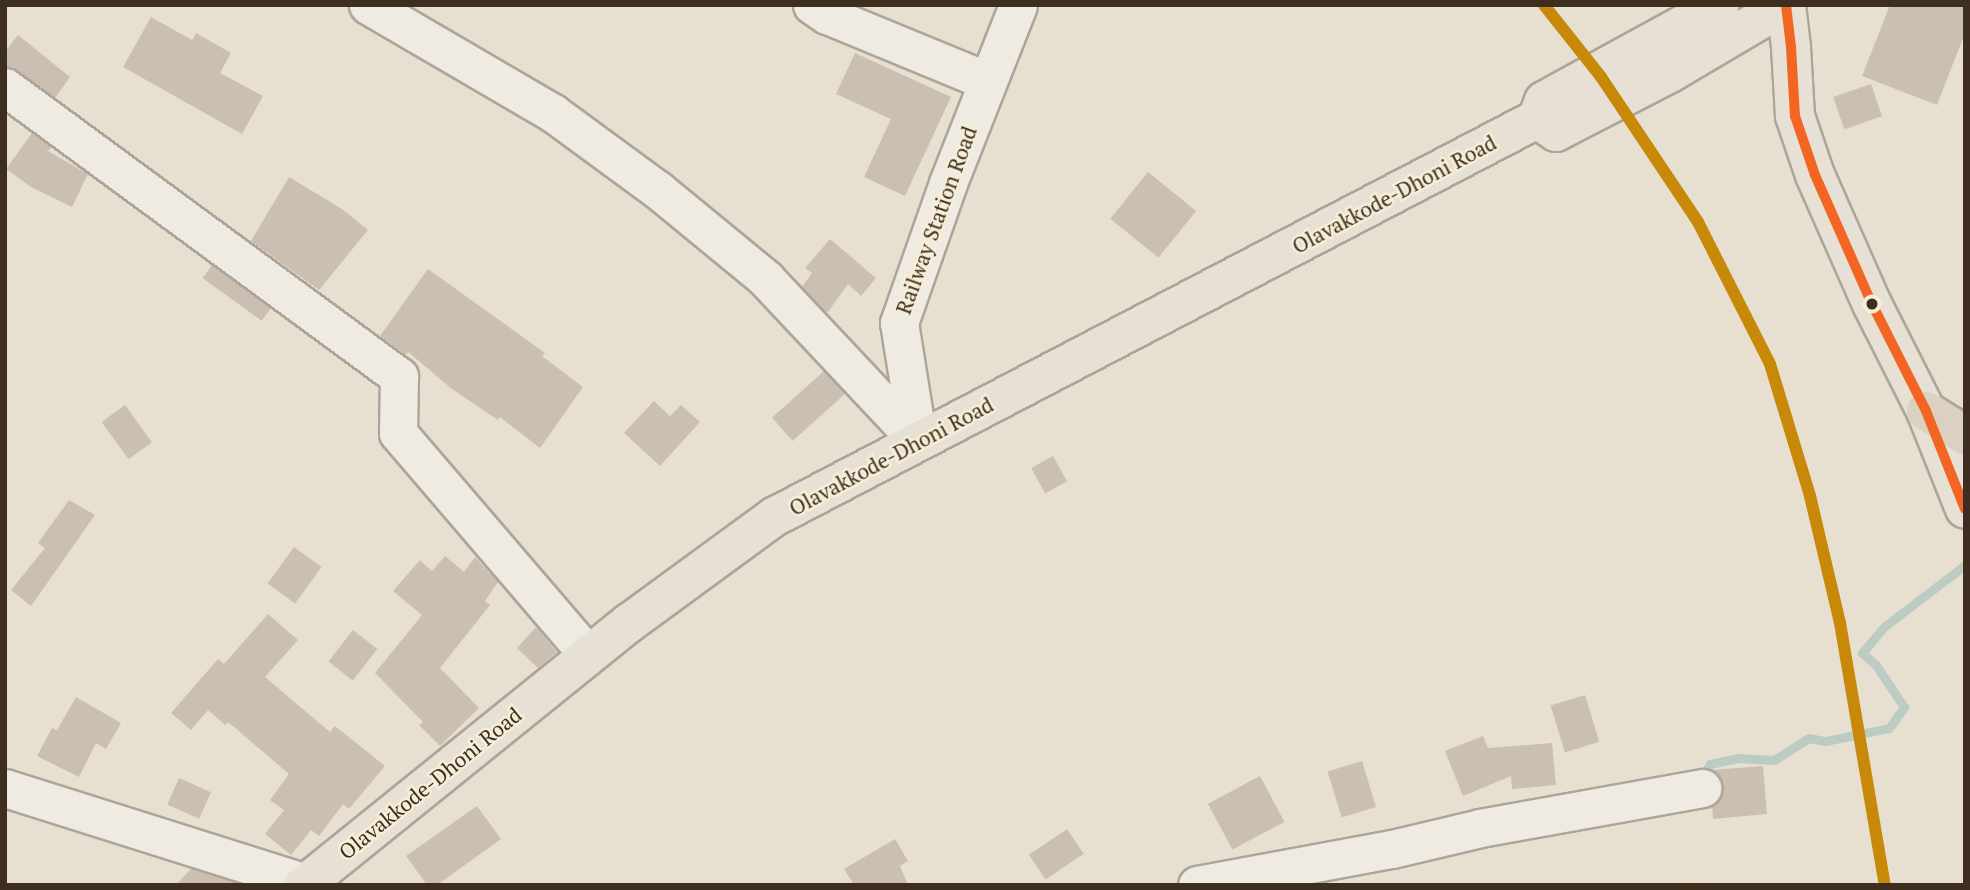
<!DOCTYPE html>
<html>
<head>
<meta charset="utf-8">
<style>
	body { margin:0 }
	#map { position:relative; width:1970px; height:890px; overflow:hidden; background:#e7e0d1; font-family:"PT Serif",serif }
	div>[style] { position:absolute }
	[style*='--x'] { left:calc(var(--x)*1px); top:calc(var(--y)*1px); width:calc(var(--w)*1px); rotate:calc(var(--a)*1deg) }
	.farmland>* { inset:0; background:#e6dfc2 }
	.stream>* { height:9px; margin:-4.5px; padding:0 4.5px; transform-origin:4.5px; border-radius:4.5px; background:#bcccc2 }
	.building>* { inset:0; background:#cbbfb2; transform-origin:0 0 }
	.roads { filter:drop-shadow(2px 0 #ada599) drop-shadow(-2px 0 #ada599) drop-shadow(0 2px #ada599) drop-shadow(0 -2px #ada599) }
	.minor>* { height:37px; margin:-18.5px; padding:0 18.5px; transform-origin:18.5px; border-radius:18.5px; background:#efebe3 }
	.major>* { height:38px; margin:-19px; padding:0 19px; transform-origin:19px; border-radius:19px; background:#e6e1d4 }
	.highway>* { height:38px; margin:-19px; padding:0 19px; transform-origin:19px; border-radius:19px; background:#dad1c2 }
	.bus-1>* { height:10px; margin:-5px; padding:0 5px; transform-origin:5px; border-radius:5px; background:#f26522 }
	.rail-1>* { height:12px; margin:-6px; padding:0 6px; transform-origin:6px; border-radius:6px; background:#c88808 }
	.dots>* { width:19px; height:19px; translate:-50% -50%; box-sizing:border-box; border:4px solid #f7eed8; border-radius:50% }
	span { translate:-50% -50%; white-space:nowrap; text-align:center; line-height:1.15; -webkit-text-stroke:5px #f7eed8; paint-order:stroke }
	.street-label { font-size:21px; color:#3d2e20 }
	.frame { position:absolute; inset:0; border:7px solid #3d2e20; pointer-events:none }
</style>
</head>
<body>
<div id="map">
	<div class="farmland">
		<div style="clip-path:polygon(1682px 880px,1731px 883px,1733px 885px,1674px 885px)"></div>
	</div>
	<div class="stream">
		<div style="--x:1701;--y:778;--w:17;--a:-57"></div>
		<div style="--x:1710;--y:764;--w:29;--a:-12"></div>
		<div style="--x:1738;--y:758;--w:36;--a:3"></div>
		<div style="--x:1774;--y:760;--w:41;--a:-32.2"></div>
		<div style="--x:1809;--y:738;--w:16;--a:11"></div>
		<div style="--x:1825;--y:741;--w:65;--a:-11.5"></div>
		<div style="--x:1889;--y:728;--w:26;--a:-54"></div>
		<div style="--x:1904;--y:707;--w:50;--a:-123.7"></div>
		<div style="--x:1876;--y:665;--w:18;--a:-139"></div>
		<div style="--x:1862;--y:653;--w:35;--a:-50"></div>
		<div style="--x:1885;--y:626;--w:101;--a:-37.3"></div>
	</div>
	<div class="building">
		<div style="clip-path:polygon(1890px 5px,1965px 5px,1965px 33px,1937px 105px,1862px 76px)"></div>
		<div style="clip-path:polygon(151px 17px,192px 40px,196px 33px,231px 53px,220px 73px,263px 96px,242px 134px,123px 67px)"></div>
		<div style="clip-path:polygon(18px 35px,70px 77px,55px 98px,17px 70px,5px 66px,5px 52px)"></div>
		<div style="clip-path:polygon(855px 53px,951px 97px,905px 196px,864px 177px,891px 119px,836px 94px)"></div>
		<div style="left:1871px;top:84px;width:34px;height:40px;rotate:71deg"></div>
		<div style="clip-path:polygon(32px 133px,51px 147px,48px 151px,88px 174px,72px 207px,31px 187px,6px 169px)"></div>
		<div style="left:1148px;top:172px;width:62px;height:60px;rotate:39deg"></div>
		<div style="clip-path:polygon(289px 177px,342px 209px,368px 230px,319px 290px,251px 241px)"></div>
		<div style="clip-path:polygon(830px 239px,876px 278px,861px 296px,848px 284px,827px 313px,802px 287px,812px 273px,805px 268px)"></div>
		<div style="left:212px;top:265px;width:73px;height:16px;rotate:36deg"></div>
		<div style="clip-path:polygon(428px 269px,545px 353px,542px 356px,583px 387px,540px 448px,500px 417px,498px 420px,452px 389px,408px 352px,406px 355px,380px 336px)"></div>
		<div style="left:824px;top:371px;width:31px;height:70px;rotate:48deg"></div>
		<div style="clip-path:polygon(654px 401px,670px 416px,681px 405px,700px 422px,660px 466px,624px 433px)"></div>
		<div style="left:125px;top:405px;width:46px;height:29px;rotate:54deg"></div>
		<div style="left:1053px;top:456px;width:29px;height:25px;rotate:61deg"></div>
		<div style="clip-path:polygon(69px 500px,95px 515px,31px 606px,11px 590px,45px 548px,38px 543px)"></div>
		<div style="left:294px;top:547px;width:34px;height:45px;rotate:36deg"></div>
		<div style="clip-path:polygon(445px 556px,464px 572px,475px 557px,498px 582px,485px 601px,490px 605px,440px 668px,479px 708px,440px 746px,419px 725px,423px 722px,375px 673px,422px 615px,393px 591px,420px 560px,432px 571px)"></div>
		<div style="clip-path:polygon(268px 614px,298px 640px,265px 677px,330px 732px,335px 726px,385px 766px,349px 809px,343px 804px,319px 836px,311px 830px,291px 855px,265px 834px,284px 810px,270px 800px,289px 774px,228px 722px,225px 725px,208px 710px,191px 730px,171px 713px,218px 659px,224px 664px)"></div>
		<div style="clip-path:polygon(536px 627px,557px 652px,538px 668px,517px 648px)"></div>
		<div style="left:353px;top:630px;width:31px;height:40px;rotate:38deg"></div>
		<div style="left:1585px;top:695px;width:49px;height:36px;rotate:73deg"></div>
		<div style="clip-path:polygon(76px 697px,121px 723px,106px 749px,96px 743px,79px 777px,37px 756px,52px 728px,57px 730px)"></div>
		<div style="clip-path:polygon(1483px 736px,1488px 748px,1552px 743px,1556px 785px,1512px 789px,1511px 776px,1463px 796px,1445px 751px)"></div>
		<div style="left:1362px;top:761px;width:48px;height:36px;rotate:73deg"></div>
		<div style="clip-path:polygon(1763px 766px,1767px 814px,1713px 819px,1712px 806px,1721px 796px,1723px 785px,1712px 770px)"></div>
		<div style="left:1260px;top:776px;width:52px;height:59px;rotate:62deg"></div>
		<div style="left:179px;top:778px;width:35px;height:29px;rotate:24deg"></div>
		<div style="clip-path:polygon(477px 806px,501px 839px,437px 885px,427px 885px,406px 856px)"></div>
		<div style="left:1067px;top:829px;width:30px;height:46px;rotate:56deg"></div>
		<div style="clip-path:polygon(895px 839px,908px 861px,900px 866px,908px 885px,854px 885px,844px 869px)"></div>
		<div style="clip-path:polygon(191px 869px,237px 883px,239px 885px,176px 885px)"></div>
	</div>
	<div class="roads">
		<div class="minor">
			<div style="--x:368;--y:5;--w:214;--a:30.3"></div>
			<div style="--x:553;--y:113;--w:130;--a:36.3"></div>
			<div style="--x:658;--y:190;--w:139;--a:39.4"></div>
			<div style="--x:765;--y:278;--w:224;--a:46.8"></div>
			<div style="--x:812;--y:5;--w:18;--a:34"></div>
			<div style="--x:827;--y:15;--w:173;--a:22.4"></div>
			<div style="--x:5;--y:87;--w:489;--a:36.3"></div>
			<div style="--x:399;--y:376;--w:57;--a:91"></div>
			<div style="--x:398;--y:433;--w:292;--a:49.4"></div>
			<div style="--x:918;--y:441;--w:120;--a:-99.1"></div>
			<div style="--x:899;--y:323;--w:148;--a:-70.7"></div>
			<div style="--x:948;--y:183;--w:191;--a:-68.5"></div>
			<div style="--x:5;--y:788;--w:316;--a:17.5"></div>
			<div style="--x:1197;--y:885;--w:198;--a:-10.5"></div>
			<div style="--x:1392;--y:849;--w:90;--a:-13.4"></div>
			<div style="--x:1480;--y:828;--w:226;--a:-10.2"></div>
		</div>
		<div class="major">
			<div style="--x:1786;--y:5;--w:42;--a:83.2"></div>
			<div style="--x:1791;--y:47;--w:69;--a:86.7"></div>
			<div style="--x:1795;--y:116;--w:62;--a:71.3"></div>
			<div style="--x:1815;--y:175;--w:141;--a:66.2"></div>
			<div style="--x:1872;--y:304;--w:120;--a:63.2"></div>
			<div style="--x:1926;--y:411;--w:105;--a:68.3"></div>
			<div style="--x:1537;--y:119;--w:23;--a:34"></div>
			<div style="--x:1556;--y:132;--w:128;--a:-27.4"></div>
			<div style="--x:1670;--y:73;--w:134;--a:-30.6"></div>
			<div style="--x:304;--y:885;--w:417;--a:-38.9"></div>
			<div style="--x:629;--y:623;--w:180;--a:-36.2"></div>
			<div style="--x:774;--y:517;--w:861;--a:-27.55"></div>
			<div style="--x:1537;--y:119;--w:19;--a:-69"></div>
			<div style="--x:1544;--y:101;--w:200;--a:-28.7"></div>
		</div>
		<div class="highway">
			<div style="--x:1926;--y:411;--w:46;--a:31.6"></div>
		</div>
	</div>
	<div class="bus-1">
		<div style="--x:1786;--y:5;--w:42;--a:83.2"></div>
		<div style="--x:1791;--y:47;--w:69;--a:86.7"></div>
		<div style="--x:1795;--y:116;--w:62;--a:71.3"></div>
		<div style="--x:1815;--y:175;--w:141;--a:66.2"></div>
		<div style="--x:1872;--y:304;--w:120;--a:63.2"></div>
		<div style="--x:1926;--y:411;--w:105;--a:68.3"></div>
	</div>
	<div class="rail-1">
		<div style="--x:1544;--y:5;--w:92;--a:51.6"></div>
		<div style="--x:1601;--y:77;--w:174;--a:56.2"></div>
		<div style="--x:1698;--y:222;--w:159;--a:63.1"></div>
		<div style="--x:1770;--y:364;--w:138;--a:73.1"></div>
		<div style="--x:1810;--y:496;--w:130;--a:76.7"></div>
		<div style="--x:1840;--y:623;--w:266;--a:80.3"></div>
	</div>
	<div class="dots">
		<div style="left:1872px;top:304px;background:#3d2e20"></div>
	</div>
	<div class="street-label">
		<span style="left:1394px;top:194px;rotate:-28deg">Olavakkode-Dhoni Road</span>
		<span style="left:936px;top:220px;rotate:-70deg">Railway Station Road</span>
		<span style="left:891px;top:456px;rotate:-28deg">Olavakkode-Dhoni Road</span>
		<span style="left:430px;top:783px;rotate:-39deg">Olavakkode-Dhoni Road</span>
	</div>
	<div class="frame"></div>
</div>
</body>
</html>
